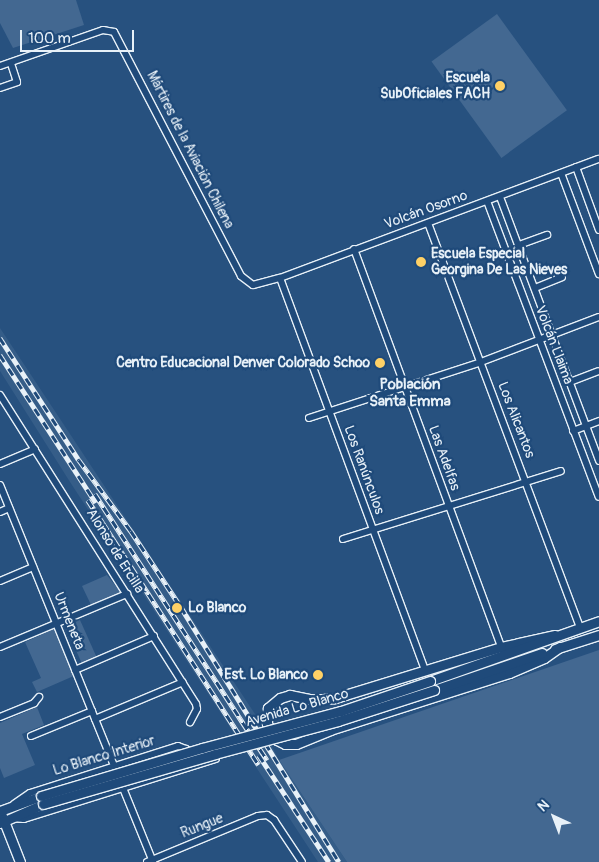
<!DOCTYPE html>
<html>
<head>
<meta charset="utf-8">
<style>
	body { margin:0 }
	#map { position:relative; width:599px; height:862px; overflow:hidden; background:#27517f; font-family:Pangolin,sans-serif }
	div>[style] { position:absolute }
	[style*='--x'] { left:calc(var(--x)*1px); top:calc(var(--y)*1px); width:calc(var(--w)*1px); rotate:calc(var(--a)*1deg) }
	.built>* { inset:0; background:#355d88 }
	.green>* { inset:0; background:#436891; transform-origin:0 0 }
	.roads { filter:drop-shadow(1px 0 #e8f1f8) drop-shadow(-1px 0 #e8f1f8) drop-shadow(0 1px #e8f1f8) drop-shadow(0 -1px #e8f1f8) }
	.minor>* { height:6px; margin:-3px; padding:0 3px; transform-origin:3px; border-radius:3px; background:#1f4a7a }
	.secondary>* { height:9px; margin:-4.5px; padding:0 4.5px; transform-origin:4.5px; border-radius:4.5px; background:#1f4a7a }
	.rail>* { height:4.5px; margin-top:-2.25px; transform-origin:0; background:repeating-linear-gradient(90deg,#1f4a7a 0 8px,#e8f1f8 0 16px); box-sizing:border-box; border-block:1px solid #e8f1f8 }
	.bridges { filter:drop-shadow(1px 0 #e8f1f8) drop-shadow(-1px 0 #e8f1f8) drop-shadow(0 1px #e8f1f8) drop-shadow(0 -1px #e8f1f8) }
	.secondary-bridge>* { height:9px; margin:-4.5px; padding:0 4.5px; transform-origin:4.5px; border-radius:4.5px; background:#1f4a7a }
	.dots>* { width:14px; height:14px; translate:-50% -50%; box-sizing:border-box; border:2px solid #1f4a7a; border-radius:50% }
	span { translate:-50% -50%; white-space:nowrap; text-align:center; line-height:1.15; -webkit-text-stroke:4.5px #1f4a7a; paint-order:stroke }
	.poi-label { font-size:14px; color:#e8f1f8; font-weight:700 }
	.right { translate:-100% -50%; text-align:right }
	.left { translate:0 -50%; text-align:left }
	.street-label { font-size:14px; color:#e8f1f8 }
	.neighbourhood-label { font-size:15px; color:#e8f1f8; font-weight:700 }
	.north { position:absolute; left:529px; top:792px; width:50px; height:50px; -webkit-text-stroke:4px #1f4a7a; paint-order:stroke; rotate:317deg; font-size:14px; font-weight:700; line-height:20px; text-align:center; color:#e8f1f8 }
	.north::after { content:''; display:block; margin:auto; width:18px; height:22px; background:#e8f1f8; clip-path:polygon(50% 0,100% 100%,50% 72%,0 100%) }
	.scale { position:absolute; left:20px; top:30px; width:114px; height:22px; box-sizing:border-box; border:2px solid #e8f1f8; border-top:0; padding-left:6px; font-size:15px; line-height:18px; white-space:nowrap; color:#e8f1f8; -webkit-text-stroke:4px #1f4a7a; paint-order:stroke }
</style>
</head>
<body>
<div id="map">
	<div class="built">
		<div style="clip-path:polygon(0 328px,257px 717px,279px 760px,347px 862px,318px 862px,70px 482px,0 371px)"></div>
	</div>
	<div class="green">
		<div style="clip-path:polygon(0 0,76px 0,84px 25px,13px 48px,0 23px)"></div>
		<div style="left:497px;top:14px;width:119px;height:81px;rotate:54deg"></div>
		<div style="clip-path:polygon(107px 575px,122px 594px,92px 607px,82px 586px)"></div>
		<div style="left:80px;top:620px;width:45px;height:16px;rotate:66deg"></div>
		<div style="clip-path:polygon(56px 628px,76px 675px,37px 692px,32px 682px,41px 678px,25px 642px)"></div>
		<div style="clip-path:polygon(599px 650px,599px 862px,347px 862px,279px 760px)"></div>
		<div style="clip-path:polygon(37px 707px,44px 725px,22px 734px,35px 765px,4px 778px,0 768px,0 723px)"></div>
	</div>
	<div class="roads">
		<div class="minor">
			<div style="--x:0;--y:66;--w:109;--a:-19.3"></div>
			<div style="--x:103;--y:30;--w:11;--a:10"></div>
			<div style="--x:114;--y:32;--w:275;--a:62.5"></div>
			<div style="--x:241;--y:276;--w:15;--a:37"></div>
			<div style="--x:253;--y:285;--w:28;--a:-15"></div>
			<div style="--x:280;--y:278;--w:340;--a:-20.5"></div>
			<div style="--x:0;--y:88;--w:18;--a:-19"></div>
			<div style="--x:17;--y:82;--w:20;--a:-108"></div>
			<div style="--x:576;--y:167;--w:67;--a:69.9"></div>
			<div style="--x:561;--y:173;--w:108;--a:69.4"></div>
			<div style="--x:500;--y:197;--w:282;--a:69.4"></div>
			<div style="--x:487;--y:201;--w:316;--a:69.3"></div>
			<div style="--x:428;--y:223;--w:432;--a:69.4"></div>
			<div style="--x:519;--y:245;--w:30;--a:-20"></div>
			<div style="--x:354;--y:249;--w:424;--a:69.7"></div>
			<div style="--x:280;--y:278;--w:419;--a:69.7"></div>
			<div style="--x:535;--y:288;--w:29;--a:-22"></div>
			<div style="--x:570;--y:382;--w:30;--a:-21"></div>
			<div style="--x:0;--y:395;--w:366;--a:57.6"></div>
			<div style="--x:196;--y:704;--w:5;--a:79"></div>
			<div style="--x:197;--y:709;--w:15;--a:118"></div>
			<div style="--x:309;--y:418;--w:181;--a:-18"></div>
			<div style="--x:481;--y:362;--w:126;--a:-20.9"></div>
			<div style="--x:573;--y:431;--w:28;--a:-21"></div>
			<div style="--x:0;--y:464;--w:38;--a:-23"></div>
			<div style="--x:0;--y:485;--w:303;--a:67.9"></div>
			<div style="--x:0;--y:512;--w:10;--a:-24"></div>
			<div style="--x:343;--y:539;--w:228;--a:-17.3"></div>
			<div style="--x:0;--y:581;--w:36;--a:-23"></div>
			<div style="--x:0;--y:647;--w:138;--a:-22.7"></div>
			<div style="--x:75;--y:670;--w:86;--a:-23.3"></div>
			<div style="--x:0;--y:717;--w:37;--a:-22"></div>
			<div style="--x:34;--y:703;--w:8;--a:-50"></div>
			<div style="--x:95;--y:719;--w:95;--a:-22.8"></div>
			<div style="--x:31;--y:736;--w:66;--a:-22.3"></div>
			<div style="--x:123;--y:788;--w:80;--a:67.9"></div>
			<div style="--x:14;--y:804;--w:19;--a:-35"></div>
			<div style="--x:30;--y:793;--w:155;--a:-17.6"></div>
			<div style="--x:178;--y:746;--w:9;--a:21"></div>
			<div style="--x:186;--y:749;--w:6;--a:45"></div>
			<div style="--x:11;--y:818;--w:13;--a:4"></div>
			<div style="--x:24;--y:819;--w:201;--a:-17.4"></div>
			<div style="--x:147;--y:862;--w:120;--a:-22.5"></div>
			<div style="--x:258;--y:816;--w:9;--a:-6"></div>
			<div style="--x:267;--y:815;--w:9;--a:36"></div>
			<div style="--x:274;--y:820;--w:50;--a:56.3"></div>
		</div>
		<div class="secondary">
			<div style="--x:555;--y:635;--w:55;--a:167.5"></div>
			<div style="--x:501;--y:647;--w:174;--a:162.9"></div>
			<div style="--x:335;--y:698;--w:21;--a:175"></div>
			<div style="--x:314;--y:700;--w:25;--a:-168"></div>
			<div style="--x:290;--y:695;--w:10;--a:163"></div>
			<div style="--x:280;--y:698;--w:16;--a:140"></div>
			<div style="--x:268;--y:708;--w:16;--a:94"></div>
			<div style="--x:267;--y:724;--w:19;--a:58"></div>
			<div style="--x:277;--y:740;--w:9;--a:27"></div>
			<div style="--x:285;--y:744;--w:11;--a:0"></div>
			<div style="--x:296;--y:744;--w:37;--a:-22"></div>
			<div style="--x:330;--y:730;--w:188;--a:-17.7"></div>
			<div style="--x:509;--y:673;--w:38;--a:-23"></div>
			<div style="--x:544;--y:658;--w:19;--a:-35"></div>
			<div style="--x:555;--y:649;--w:46;--a:-17.7"></div>
			<div style="--x:430;--y:681;--w:179;--a:-19.5"></div>
			<div style="--x:434;--y:690;--w:114;--a:-18.9"></div>
			<div style="--x:0;--y:811;--w:55;--a:68.6"></div>
			<div style="--x:0;--y:811;--w:44;--a:-20.1"></div>
			<div style="--x:0;--y:823;--w:47;--a:-23.8"></div>
		</div>
	</div>
	<div class="rail">
		<div style="--x:0;--y:338;--w:145;--a:57.1"></div>
		<div style="--x:79;--y:460;--w:88;--a:53.8"></div>
		<div style="--x:131;--y:531;--w:91;--a:56.7"></div>
		<div style="--x:181;--y:607;--w:300;--a:58.2"></div>
		<div style="--x:0;--y:355;--w:176;--a:57"></div>
		<div style="--x:95;--y:494;--w:317;--a:57.1"></div>
		<div style="--x:88;--y:500;--w:315;--a:57.2"></div>
		<div style="--x:259;--y:755;--w:128;--a:56.8"></div>
	</div>
	<div class="bridges">
		<div class="secondary-bridge">
			<div style="--x:41;--y:796;--w:168;--a:-16.6"></div>
			<div style="--x:202;--y:748;--w:144;--a:-14.9"></div>
			<div style="--x:341;--y:711;--w:94;--a:-18.6"></div>
			<div style="--x:43;--y:804;--w:179;--a:-16.2"></div>
			<div style="--x:215;--y:754;--w:127;--a:-15"></div>
			<div style="--x:338;--y:721;--w:101;--a:-17.9"></div>
		</div>
	</div>
	<div class="dots">
		<div style="left:500px;top:86px;background:#ffd166"></div>
		<div style="left:421px;top:262px;background:#ffd166"></div>
		<div style="left:380px;top:363px;background:#ffd166"></div>
		<div style="left:177px;top:608px;background:#ffd166"></div>
		<div style="left:318px;top:675px;background:#ffd166"></div>
	</div>
	<div class="poi-label">
		<span class="right" style="left:490px;top:86px">Escuela<br>SubOficiales FACH</span>
		<span class="left" style="left:431px;top:262px">Escuela Especial<br>Georgina De Las Nieves</span>
		<span class="right" style="left:370px;top:363px">Centro Educacional Denver Colorado Schoo</span>
		<span class="left" style="left:188px;top:608px">Lo Blanco</span>
		<span class="right" style="left:308px;top:675px">Est. Lo Blanco</span>
	</div>
	<div class="street-label">
		<span style="left:190px;top:150px;rotate:63deg">Mártires de la Aviación Chilena</span>
		<span style="left:426px;top:210px;rotate:-20deg">Volcán Osorno</span>
		<span style="left:554px;top:345px;rotate:69deg">Volcán Llaima</span>
		<span style="left:516px;top:420px;rotate:69deg">Los Alicantos</span>
		<span style="left:444px;top:458px;rotate:70deg">Las Adelfas</span>
		<span style="left:364px;top:470px;rotate:70deg">Los Ranúnculos</span>
		<span style="left:115px;top:551px;rotate:58deg">Alonso de Ercilla</span>
		<span style="left:69px;top:621px;rotate:68deg">Urmeneta</span>
		<span style="left:297px;top:708px;rotate:-16deg">Avenida Lo Blanco</span>
		<span style="left:104px;top:756px;rotate:-17deg">Lo Blanco Interior</span>
		<span style="left:202px;top:826px;rotate:-22deg">Rungue</span>
	</div>
	<div class="neighbourhood-label">
		<span style="left:410px;top:393px">Población<br>Santa Emma</span>
	</div>
	<div class="north">N</div>
	<div class="scale">100 m</div>
</div>
</body>
</html>
